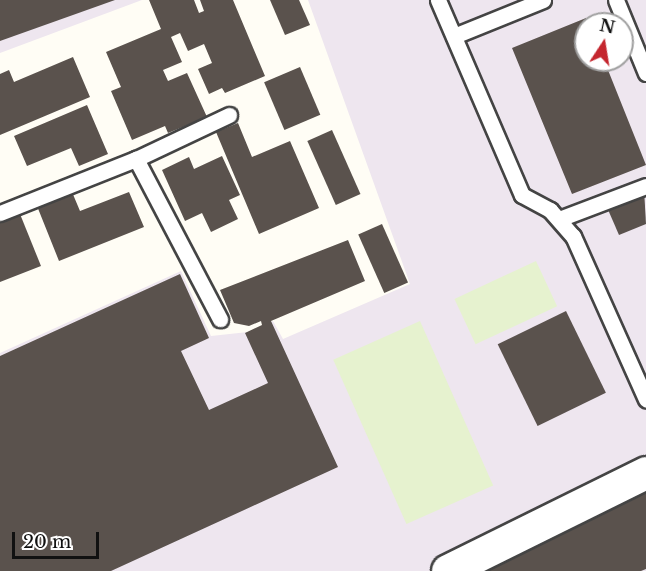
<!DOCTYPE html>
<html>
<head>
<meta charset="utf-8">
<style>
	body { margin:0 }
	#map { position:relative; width:646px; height:571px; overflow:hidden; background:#fffdf5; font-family:"Libre Baskerville",serif }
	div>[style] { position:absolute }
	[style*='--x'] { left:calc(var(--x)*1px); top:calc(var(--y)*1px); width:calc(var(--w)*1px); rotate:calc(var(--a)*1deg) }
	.industrial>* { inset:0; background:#eee6ef }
	.pitch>* { inset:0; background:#e6f2cf; transform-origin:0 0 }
	.building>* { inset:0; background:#5a524d; transform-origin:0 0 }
	.roads { filter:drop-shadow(2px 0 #444) drop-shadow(-2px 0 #444) drop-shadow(0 2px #444) drop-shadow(0 -2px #444) }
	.service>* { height:15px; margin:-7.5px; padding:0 7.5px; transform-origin:7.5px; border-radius:7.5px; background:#fff }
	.minor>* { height:32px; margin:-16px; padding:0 16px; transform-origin:16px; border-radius:16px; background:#fff }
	span { translate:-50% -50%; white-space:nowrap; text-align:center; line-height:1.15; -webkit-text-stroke:6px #fff; paint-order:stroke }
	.north { position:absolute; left:574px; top:12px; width:60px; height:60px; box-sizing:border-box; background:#fff; border:2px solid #a0a0a0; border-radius:50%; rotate:12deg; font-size:16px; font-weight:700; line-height:24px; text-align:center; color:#111 }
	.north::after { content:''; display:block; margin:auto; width:21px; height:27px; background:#c4262e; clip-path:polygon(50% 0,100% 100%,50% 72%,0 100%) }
	.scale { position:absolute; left:12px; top:532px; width:87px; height:27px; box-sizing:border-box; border:3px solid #111; border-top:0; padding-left:8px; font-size:18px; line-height:21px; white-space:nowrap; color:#111; -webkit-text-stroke:4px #fff; paint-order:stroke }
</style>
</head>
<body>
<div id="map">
	<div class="industrial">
		<div style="clip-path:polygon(0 0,142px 0,0 53px)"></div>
		<div style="clip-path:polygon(evenodd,308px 0,646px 0,646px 571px,0 571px,0 353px,181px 271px,211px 336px,248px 332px,273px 321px,283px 339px,410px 284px,308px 0,586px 24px,622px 24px,622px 60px,586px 60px,586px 24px)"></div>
	</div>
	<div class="pitch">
		<div style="left:536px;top:261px;width:50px;height:90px;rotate:65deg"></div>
		<div style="left:420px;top:321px;width:180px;height:95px;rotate:66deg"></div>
	</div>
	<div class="building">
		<div style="clip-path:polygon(0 0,115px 0,0 41px)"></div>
		<div style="clip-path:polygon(149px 0,194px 0,199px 13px,204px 11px,200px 0,233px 0,265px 76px,225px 93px,222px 88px,209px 94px,198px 69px,212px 63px,204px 44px,188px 51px,180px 33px,171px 37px,182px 62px,163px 70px,168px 81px,187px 73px,207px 117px,168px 133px,165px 126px,132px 140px,111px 91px,121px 87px,106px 52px,161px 29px)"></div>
		<div style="clip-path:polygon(270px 0,299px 0,310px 25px,285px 35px)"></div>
		<div style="clip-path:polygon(586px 18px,586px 60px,604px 60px,646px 165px,572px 194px,512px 48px)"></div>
		<div style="clip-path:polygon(73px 57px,90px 97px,0 135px,0 74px,9px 70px,14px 82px)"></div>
		<div style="left:300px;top:67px;width:52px;height:39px;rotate:67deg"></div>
		<div style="clip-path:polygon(87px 105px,108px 154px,79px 166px,71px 148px,27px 166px,14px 136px)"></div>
		<div style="clip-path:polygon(238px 123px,252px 157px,290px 141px,319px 208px,259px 234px,216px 132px)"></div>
		<div style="left:332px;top:130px;width:70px;height:27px;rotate:66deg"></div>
		<div style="clip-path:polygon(222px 156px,240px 195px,229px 200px,238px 219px,211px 232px,202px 213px,185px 221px,162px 170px,189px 157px,194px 169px)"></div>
		<div style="clip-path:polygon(644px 189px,646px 224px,619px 235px,606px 205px)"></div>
		<div style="clip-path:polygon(72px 192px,80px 211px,129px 192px,144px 227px,59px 261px,37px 206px)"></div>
		<div style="clip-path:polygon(20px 214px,41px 266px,0 282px,0 222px)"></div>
		<div style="left:382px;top:224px;width:64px;height:26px;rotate:66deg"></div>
		<div style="clip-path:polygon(348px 240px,365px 281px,271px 321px,338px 467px,111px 571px,0 571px,0 356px,180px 274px,209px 338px,181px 351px,209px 410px,268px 383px,245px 333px,262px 325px,261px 321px,249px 326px,234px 323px,220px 290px)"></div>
		<div style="left:566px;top:311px;width:91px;height:76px;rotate:64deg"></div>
		<div style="clip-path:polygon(646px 489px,646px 569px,641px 571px,466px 571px)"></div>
	</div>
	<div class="roads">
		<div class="service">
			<div style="--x:438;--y:0;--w:212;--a:66.7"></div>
			<div style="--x:522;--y:195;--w:32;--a:28"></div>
			<div style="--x:550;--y:210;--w:35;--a:49"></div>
			<div style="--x:573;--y:236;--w:179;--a:65.9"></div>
			<div style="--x:616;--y:0;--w:79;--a:67.7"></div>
			<div style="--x:454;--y:36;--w:96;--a:-22"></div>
			<div style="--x:136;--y:159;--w:103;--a:-25.3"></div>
			<div style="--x:0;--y:213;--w:146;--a:-21.7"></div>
			<div style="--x:136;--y:159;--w:181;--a:62.3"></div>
			<div style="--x:559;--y:219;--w:93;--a:-20.8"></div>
		</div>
		<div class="minor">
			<div style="--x:448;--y:571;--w:221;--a:-26.3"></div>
		</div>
	</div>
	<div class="north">N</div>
	<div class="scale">20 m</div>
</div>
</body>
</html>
